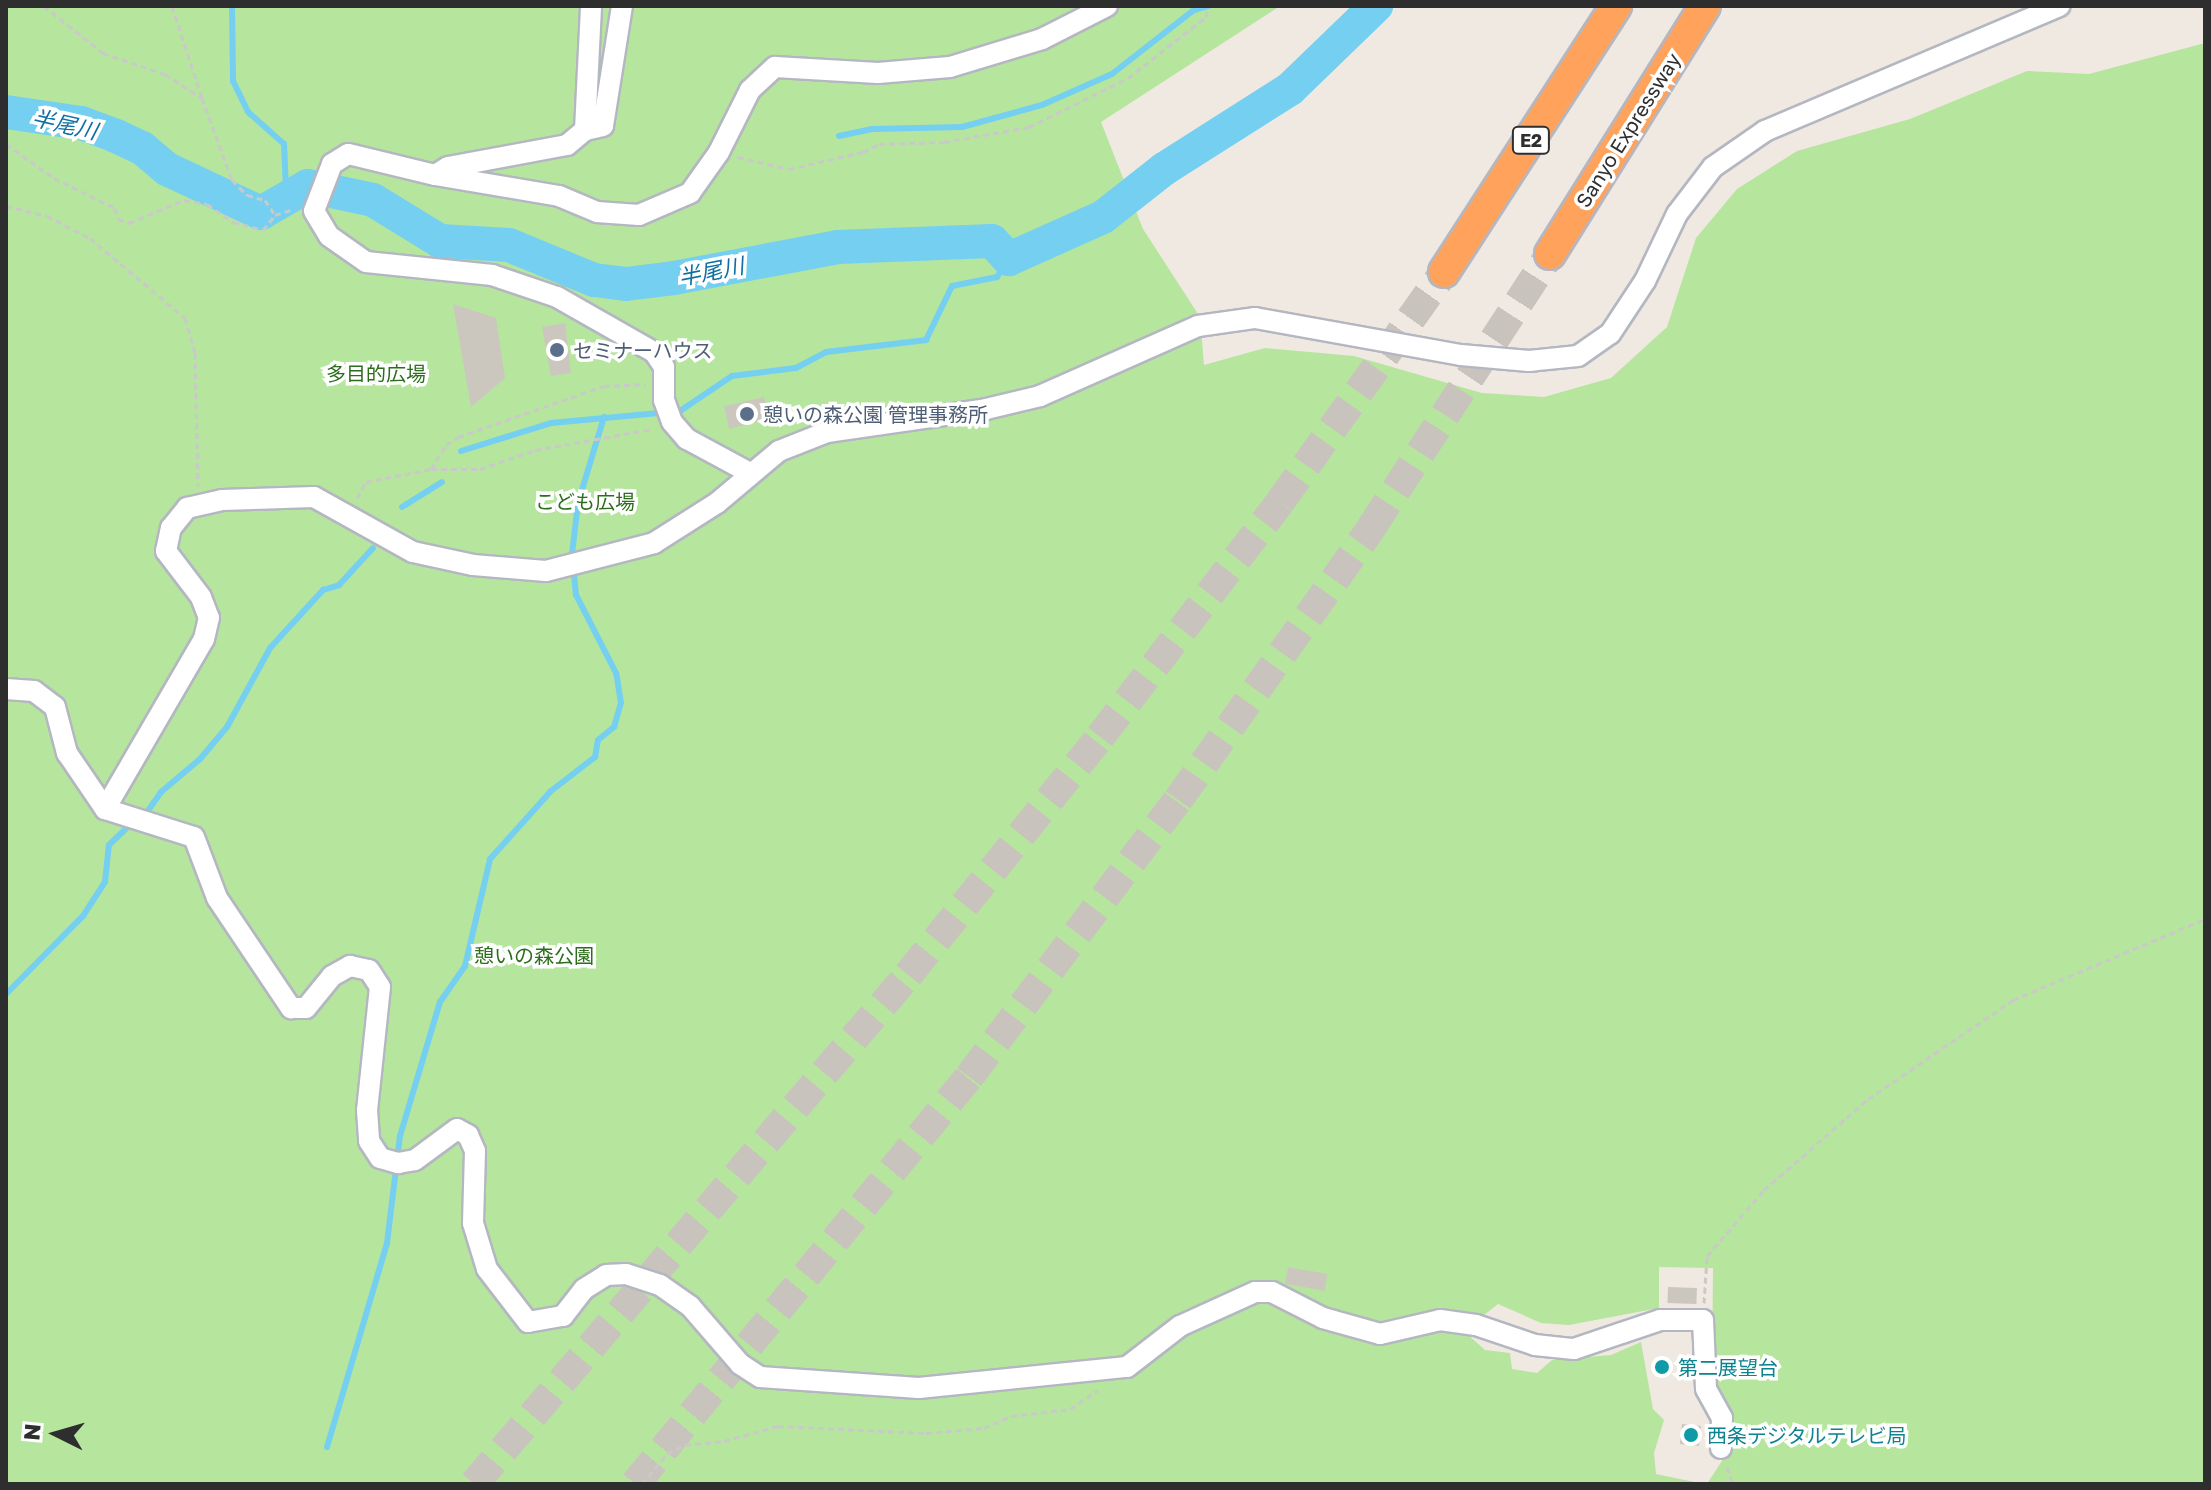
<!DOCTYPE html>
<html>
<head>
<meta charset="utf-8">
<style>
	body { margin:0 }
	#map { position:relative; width:2211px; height:1490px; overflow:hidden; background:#efe9e1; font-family:"Golos Text","Noto Sans JP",sans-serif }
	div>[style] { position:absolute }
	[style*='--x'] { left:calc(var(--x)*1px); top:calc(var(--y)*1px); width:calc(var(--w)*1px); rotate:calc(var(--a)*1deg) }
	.green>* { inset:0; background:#b6e59e }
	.stream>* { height:6px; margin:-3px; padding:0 3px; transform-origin:3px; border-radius:3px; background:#75cff0 }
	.river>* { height:34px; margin:-17px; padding:0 17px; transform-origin:17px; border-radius:17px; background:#75cff0 }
	.building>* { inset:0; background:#cbc7bf; transform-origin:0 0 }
	.highway-tunnel>* { height:30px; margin-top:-15px; transform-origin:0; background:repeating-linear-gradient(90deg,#c8c4bd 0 30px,transparent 0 45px) }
	.path>* { height:3px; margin-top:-1.5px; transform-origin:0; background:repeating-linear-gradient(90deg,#c9c9c9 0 6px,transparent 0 10px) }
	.roads { filter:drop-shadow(2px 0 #b4b7c1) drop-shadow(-2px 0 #b4b7c1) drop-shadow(0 2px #b4b7c1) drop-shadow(0 -2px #b4b7c1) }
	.minor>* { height:20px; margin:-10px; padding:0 10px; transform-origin:10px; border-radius:10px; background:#fff }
	.highway>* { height:30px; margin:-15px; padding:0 15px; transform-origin:15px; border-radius:15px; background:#ffa35c }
	.dots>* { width:22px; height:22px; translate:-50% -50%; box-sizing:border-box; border:4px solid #fff; border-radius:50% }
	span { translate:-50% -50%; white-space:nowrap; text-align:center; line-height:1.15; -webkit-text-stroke:7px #fff; paint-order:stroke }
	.shield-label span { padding:2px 6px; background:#fff; border:2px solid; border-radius:6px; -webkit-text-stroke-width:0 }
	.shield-label { font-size:18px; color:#2e2e2e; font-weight:700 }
	.street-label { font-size:20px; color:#2e2e2e }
	.service-label { font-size:20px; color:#4e5e75 }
	.left { translate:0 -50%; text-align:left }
	.park-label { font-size:20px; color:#2c6e1b }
	.culture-label { font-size:20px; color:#0d838f }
	.water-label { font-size:22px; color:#0d6fa3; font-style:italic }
	.frame { position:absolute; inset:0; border:8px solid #2e2e2e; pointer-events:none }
	.north { position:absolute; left:16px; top:1394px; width:80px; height:80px; -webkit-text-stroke:6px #fff; paint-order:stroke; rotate:275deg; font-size:22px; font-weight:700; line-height:32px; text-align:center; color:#2e2e2e }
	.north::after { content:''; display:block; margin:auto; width:28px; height:36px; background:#2e2e2e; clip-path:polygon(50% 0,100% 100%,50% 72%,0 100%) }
</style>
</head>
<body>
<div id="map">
	<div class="green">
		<div style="clip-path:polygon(6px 6px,1280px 6px,1101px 122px,1143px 229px,1200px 317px,1204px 365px,1265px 348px,1354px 356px,1482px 393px,1544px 397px,1611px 378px,1667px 327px,1696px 238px,1737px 189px,1797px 151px,1910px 119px,2027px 71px,2089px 74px,2205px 43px,2205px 1484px,1707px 1484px,1729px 1450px,1712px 1390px,1713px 1268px,1659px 1267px,1659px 1308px,1569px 1325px,1541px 1323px,1498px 1304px,1464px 1331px,1485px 1350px,1510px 1353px,1512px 1369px,1537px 1373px,1552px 1360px,1611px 1355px,1641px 1342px,1653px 1409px,1664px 1420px,1654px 1453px,1656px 1474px,1704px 1484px,6px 1484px)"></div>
	</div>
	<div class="stream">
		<div style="--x:232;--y:6;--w:75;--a:89.2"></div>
		<div style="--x:233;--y:81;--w:34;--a:64"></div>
		<div style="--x:248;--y:112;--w:48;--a:41.6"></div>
		<div style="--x:284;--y:144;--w:46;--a:87.5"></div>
		<div style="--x:286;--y:190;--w:8;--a:14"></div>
		<div style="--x:839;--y:136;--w:35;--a:-12"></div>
		<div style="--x:873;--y:129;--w:89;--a:-1.3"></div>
		<div style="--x:962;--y:127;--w:83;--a:-15.4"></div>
		<div style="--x:1042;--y:105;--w:77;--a:-23.9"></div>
		<div style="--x:1112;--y:74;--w:104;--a:-38"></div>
		<div style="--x:1194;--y:10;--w:15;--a:-16"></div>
		<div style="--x:461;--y:451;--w:94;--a:-17.3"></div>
		<div style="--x:551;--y:423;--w:130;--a:-5.3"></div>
		<div style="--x:680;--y:411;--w:63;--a:-33.9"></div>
		<div style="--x:732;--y:376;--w:64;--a:-7.1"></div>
		<div style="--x:796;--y:368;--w:34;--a:-28"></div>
		<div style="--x:826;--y:352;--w:101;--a:-6.8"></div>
		<div style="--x:926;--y:340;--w:60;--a:-64.3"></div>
		<div style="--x:952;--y:286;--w:46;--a:-11.3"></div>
		<div style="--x:997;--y:277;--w:22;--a:-56"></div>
		<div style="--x:402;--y:507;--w:47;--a:-32"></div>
		<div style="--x:145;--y:815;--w:28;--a:-55"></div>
		<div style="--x:161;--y:792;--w:51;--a:-40.2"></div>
		<div style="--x:200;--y:759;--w:42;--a:-49.8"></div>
		<div style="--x:227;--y:727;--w:90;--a:-61.4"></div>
		<div style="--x:270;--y:648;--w:79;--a:-47.6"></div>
		<div style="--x:323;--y:590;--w:17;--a:-17"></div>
		<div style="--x:339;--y:585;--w:50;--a:-47.4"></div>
		<div style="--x:6;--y:994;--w:110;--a:-45.4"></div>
		<div style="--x:83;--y:916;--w:40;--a:-57.1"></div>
		<div style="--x:105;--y:882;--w:37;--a:-84"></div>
		<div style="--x:109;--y:845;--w:32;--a:-44"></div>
		<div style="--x:327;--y:1447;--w:213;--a:-73.6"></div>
		<div style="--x:387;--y:1243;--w:108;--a:-83.1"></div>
		<div style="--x:400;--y:1136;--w:140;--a:-73.4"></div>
		<div style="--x:440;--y:1002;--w:44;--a:-55.2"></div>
		<div style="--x:465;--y:966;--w:110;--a:-76.8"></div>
		<div style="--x:490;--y:859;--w:91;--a:-48.1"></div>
		<div style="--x:551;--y:791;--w:56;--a:-37.7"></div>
		<div style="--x:595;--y:757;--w:17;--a:-80"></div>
		<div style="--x:598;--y:740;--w:21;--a:-39"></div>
		<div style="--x:614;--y:727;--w:25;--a:-74"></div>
		<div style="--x:621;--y:703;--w:30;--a:-99"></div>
		<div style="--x:616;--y:673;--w:88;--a:-117.1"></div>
		<div style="--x:576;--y:595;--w:41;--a:-95.6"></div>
		<div style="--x:572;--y:554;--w:51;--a:-83.3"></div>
		<div style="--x:578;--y:503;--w:90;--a:-73.2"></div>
	</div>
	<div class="river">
		<div style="--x:6;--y:112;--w:76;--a:8.3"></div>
		<div style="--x:81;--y:123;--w:37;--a:20"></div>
		<div style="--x:116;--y:136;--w:29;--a:25"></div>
		<div style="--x:142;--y:148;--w:33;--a:40"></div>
		<div style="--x:167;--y:169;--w:104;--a:25.1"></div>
		<div style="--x:261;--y:213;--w:54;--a:-29.9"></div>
		<div style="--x:308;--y:186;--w:66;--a:12.2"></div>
		<div style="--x:373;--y:200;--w:79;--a:31.5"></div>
		<div style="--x:440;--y:241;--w:69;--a:3.3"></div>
		<div style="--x:509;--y:245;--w:92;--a:22.4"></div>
		<div style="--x:594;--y:280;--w:32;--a:7"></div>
		<div style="--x:626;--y:284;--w:48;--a:-7.1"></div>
		<div style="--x:674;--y:278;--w:167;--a:-10.7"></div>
		<div style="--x:838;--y:247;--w:154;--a:-2.2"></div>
		<div style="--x:992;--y:241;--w:25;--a:47"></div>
		<div style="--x:1009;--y:259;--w:103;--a:-24.1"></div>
		<div style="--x:1103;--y:217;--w:78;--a:-38.2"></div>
		<div style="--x:1164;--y:169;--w:149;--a:-32.4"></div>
		<div style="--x:1290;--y:89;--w:120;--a:-44"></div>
	</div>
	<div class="building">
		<div style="clip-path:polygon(453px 304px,496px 318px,505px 378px,471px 407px)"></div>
		<div style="clip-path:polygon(565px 323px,571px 373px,551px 376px,542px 327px)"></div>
		<div style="left:764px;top:397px;width:23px;height:41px;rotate:77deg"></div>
		<div style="left:1288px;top:1267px;width:40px;height:17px;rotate:10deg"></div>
		<div style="left:1668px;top:1287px;width:29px;height:16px;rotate:2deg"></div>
		<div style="left:1682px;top:1424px;width:19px;height:20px;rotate:6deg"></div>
	</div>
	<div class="highway-tunnel">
		<div style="--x:474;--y:1484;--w:669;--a:-49.55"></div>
		<div style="--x:908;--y:975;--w:306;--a:-51.1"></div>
		<div style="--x:1100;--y:737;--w:296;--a:-52.5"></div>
		<div style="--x:1280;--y:502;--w:282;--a:-54.5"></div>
		<div style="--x:635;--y:1484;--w:527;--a:-50.63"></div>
		<div style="--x:969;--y:1077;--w:347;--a:-53"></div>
		<div style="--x:1178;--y:800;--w:334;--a:-54.6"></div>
		<div style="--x:1371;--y:528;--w:327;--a:-56.8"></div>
	</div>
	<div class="path">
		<div style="--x:44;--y:6;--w:75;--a:38.5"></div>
		<div style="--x:103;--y:53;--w:65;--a:18.7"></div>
		<div style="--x:165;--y:74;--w:44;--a:33"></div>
		<div style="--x:202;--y:98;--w:87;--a:69.9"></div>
		<div style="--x:232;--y:180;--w:21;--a:45"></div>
		<div style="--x:247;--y:195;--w:19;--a:16"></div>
		<div style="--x:265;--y:200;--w:18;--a:56"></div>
		<div style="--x:275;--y:215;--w:20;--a:-18"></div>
		<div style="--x:172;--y:6;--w:97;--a:71.9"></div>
		<div style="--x:6;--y:144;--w:59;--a:35.3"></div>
		<div style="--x:54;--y:178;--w:68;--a:26.2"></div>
		<div style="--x:115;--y:208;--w:11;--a:75"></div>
		<div style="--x:118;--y:219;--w:12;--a:20"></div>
		<div style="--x:129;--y:223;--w:60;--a:-22.7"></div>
		<div style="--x:184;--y:200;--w:23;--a:10"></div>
		<div style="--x:207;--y:204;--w:32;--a:35"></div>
		<div style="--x:233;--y:222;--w:31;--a:15"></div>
		<div style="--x:263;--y:230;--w:19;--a:-51"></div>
		<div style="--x:738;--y:157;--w:52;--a:13.2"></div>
		<div style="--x:789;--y:169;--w:76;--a:-12.9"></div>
		<div style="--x:863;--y:152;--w:18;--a:-27"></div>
		<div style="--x:879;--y:144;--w:65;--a:-1.8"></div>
		<div style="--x:944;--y:142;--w:86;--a:-10"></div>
		<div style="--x:1029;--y:127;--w:110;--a:-26.3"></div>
		<div style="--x:1128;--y:78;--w:99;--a:-38"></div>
		<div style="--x:1206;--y:17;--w:11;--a:-80"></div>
		<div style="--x:6;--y:206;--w:42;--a:13.7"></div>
		<div style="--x:47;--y:216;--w:48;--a:27.1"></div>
		<div style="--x:90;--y:238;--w:124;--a:40.1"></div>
		<div style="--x:185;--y:318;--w:36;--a:74"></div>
		<div style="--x:195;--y:353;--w:133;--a:88.7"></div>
		<div style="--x:431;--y:469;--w:28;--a:-58"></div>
		<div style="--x:446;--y:445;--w:14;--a:-34"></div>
		<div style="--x:458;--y:437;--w:155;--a:-19.3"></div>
		<div style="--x:604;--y:386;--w:42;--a:-2.7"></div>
		<div style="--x:357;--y:498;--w:18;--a:-61"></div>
		<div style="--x:366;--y:482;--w:19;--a:-12"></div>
		<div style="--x:385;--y:478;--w:47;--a:-11.1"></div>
		<div style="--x:431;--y:469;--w:49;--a:0"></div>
		<div style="--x:480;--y:469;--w:58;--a:-19.1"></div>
		<div style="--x:535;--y:450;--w:119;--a:-10.2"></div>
		<div style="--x:1704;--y:1303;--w:47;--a:-86.3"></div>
		<div style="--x:1707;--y:1256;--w:87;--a:-49.2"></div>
		<div style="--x:1764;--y:1190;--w:138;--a:-41.2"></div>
		<div style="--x:1868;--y:1099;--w:176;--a:-34.3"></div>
		<div style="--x:2013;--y:1000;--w:208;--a:-22.9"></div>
		<div style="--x:1727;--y:1467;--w:18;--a:71"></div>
		<div style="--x:642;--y:1484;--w:39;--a:-50"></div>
		<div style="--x:667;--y:1454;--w:20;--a:-27"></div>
		<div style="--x:685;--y:1445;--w:39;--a:-6"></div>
		<div style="--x:724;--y:1441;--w:56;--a:-15.5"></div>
		<div style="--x:778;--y:1426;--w:148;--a:2.7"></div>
		<div style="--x:926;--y:1433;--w:58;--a:-4.9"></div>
		<div style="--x:984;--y:1428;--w:30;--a:-24"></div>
		<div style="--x:1011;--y:1416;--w:59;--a:-6.8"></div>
		<div style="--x:1070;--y:1409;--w:34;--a:-34"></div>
	</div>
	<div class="roads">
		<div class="minor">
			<div style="--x:622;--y:6;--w:121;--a:99"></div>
			<div style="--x:603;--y:126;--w:18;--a:167"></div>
			<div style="--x:585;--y:130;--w:23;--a:140"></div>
			<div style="--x:567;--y:145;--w:121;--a:169.5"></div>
			<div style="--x:448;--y:167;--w:15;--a:148"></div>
			<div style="--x:435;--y:175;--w:89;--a:-166.4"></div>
			<div style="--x:348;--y:154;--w:19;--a:148"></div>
			<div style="--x:332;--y:164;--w:50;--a:111"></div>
			<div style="--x:314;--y:211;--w:29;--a:59"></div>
			<div style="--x:329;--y:236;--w:45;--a:35.1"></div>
			<div style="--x:366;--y:262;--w:127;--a:5.9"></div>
			<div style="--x:492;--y:275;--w:69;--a:18.7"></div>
			<div style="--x:557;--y:297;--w:112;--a:29.6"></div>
			<div style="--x:654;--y:352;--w:18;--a:56"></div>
			<div style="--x:664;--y:367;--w:33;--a:90"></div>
			<div style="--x:664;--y:400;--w:23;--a:70"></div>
			<div style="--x:672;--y:422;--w:23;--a:49"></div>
			<div style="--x:687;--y:439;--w:69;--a:28.4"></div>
			<div style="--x:585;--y:130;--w:124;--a:-87.2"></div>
			<div style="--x:435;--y:175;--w:126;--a:9.6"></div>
			<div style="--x:559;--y:196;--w:41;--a:22.8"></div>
			<div style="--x:597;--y:212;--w:42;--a:4.1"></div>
			<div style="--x:639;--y:215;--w:56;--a:-23.3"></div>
			<div style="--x:690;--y:193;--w:50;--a:-54.7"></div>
			<div style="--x:719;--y:152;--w:69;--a:-63.4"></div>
			<div style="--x:750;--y:90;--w:34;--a:-43"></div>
			<div style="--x:775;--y:67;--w:103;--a:3.3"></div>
			<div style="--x:878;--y:73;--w:72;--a:-4.8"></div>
			<div style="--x:950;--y:67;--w:96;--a:-16.9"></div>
			<div style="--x:1042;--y:39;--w:73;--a:-26.9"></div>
			<div style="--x:6;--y:689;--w:28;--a:4"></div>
			<div style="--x:34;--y:691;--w:26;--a:37"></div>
			<div style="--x:55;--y:707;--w:48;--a:75.4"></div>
			<div style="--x:67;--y:753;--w:68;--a:55.8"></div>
			<div style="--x:105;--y:809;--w:93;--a:17.5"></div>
			<div style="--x:194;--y:837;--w:65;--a:69.3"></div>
			<div style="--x:217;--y:898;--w:133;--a:56.1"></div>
			<div style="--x:291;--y:1008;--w:15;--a:0"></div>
			<div style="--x:306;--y:1008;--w:41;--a:-50.9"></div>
			<div style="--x:332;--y:976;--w:21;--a:-29"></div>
			<div style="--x:350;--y:966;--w:19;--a:12"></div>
			<div style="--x:369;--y:970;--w:20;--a:57"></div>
			<div style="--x:380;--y:987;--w:124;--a:96"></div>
			<div style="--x:367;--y:1110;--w:31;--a:86"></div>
			<div style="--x:369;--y:1141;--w:20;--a:57"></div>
			<div style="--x:380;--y:1158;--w:19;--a:16"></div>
			<div style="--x:398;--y:1163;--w:17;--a:-10"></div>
			<div style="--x:415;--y:1160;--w:52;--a:-36.4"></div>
			<div style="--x:457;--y:1129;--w:13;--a:29"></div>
			<div style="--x:468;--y:1135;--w:17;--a:66"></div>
			<div style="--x:475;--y:1151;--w:72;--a:91.6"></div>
			<div style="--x:473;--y:1223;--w:48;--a:73.1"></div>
			<div style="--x:487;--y:1269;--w:67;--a:52.3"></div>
			<div style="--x:528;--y:1322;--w:36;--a:-10"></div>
			<div style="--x:563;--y:1316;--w:34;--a:-52"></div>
			<div style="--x:584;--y:1289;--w:26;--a:-32"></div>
			<div style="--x:606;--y:1275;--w:20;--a:-3"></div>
			<div style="--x:626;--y:1274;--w:36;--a:18"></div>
			<div style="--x:660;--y:1285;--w:37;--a:35"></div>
			<div style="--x:690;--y:1306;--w:77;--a:49.2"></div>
			<div style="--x:740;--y:1364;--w:24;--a:33"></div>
			<div style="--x:760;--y:1377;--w:159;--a:4"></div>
			<div style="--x:919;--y:1388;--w:209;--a:-5.8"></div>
			<div style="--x:1127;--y:1367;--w:67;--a:-37.7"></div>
			<div style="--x:1180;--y:1326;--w:82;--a:-24.4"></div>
			<div style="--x:1255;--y:1292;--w:17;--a:0"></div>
			<div style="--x:1272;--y:1292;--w:57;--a:27"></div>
			<div style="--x:1323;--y:1318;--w:59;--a:15.7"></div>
			<div style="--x:1380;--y:1334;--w:62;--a:-13.1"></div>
			<div style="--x:1440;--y:1320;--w:36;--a:8"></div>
			<div style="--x:1476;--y:1325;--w:62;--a:18.7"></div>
			<div style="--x:1535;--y:1345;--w:39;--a:6"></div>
			<div style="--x:1574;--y:1349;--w:91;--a:-18.6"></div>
			<div style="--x:1660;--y:1320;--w:43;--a:0"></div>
			<div style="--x:1703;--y:1320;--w:69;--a:87.5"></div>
			<div style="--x:1706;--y:1389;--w:33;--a:61"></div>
			<div style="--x:1722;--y:1418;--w:30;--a:92"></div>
			<div style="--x:105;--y:809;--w:197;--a:-59.8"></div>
			<div style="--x:204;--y:639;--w:22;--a:-77"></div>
			<div style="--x:209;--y:618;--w:22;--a:-111"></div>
			<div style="--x:201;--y:597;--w:58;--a:-127.3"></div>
			<div style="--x:166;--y:551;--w:24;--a:-78"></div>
			<div style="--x:171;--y:528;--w:26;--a:-51"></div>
			<div style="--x:187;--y:508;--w:36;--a:-13"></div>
			<div style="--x:222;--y:500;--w:92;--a:-1.9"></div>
			<div style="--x:314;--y:497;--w:113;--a:29.1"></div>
			<div style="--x:413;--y:552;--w:61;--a:12.2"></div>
			<div style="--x:473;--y:565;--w:73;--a:4.7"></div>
			<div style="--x:546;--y:571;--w:112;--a:-14.5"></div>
			<div style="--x:654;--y:543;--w:75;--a:-32.4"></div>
			<div style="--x:717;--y:503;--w:81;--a:-40"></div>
			<div style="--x:779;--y:451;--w:52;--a:-21.6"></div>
			<div style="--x:827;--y:432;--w:161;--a:-8.2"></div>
			<div style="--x:986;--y:409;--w:56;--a:-13.5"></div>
			<div style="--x:1040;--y:396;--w:173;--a:-23.9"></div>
			<div style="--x:1198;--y:326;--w:58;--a:-8"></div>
			<div style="--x:1255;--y:318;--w:209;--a:10.2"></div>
			<div style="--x:1461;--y:355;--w:68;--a:5"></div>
			<div style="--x:1529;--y:361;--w:49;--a:-5.8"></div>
			<div style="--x:1578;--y:356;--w:39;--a:-35"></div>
			<div style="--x:1610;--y:334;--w:64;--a:-56.6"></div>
			<div style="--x:1645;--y:281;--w:74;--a:-64.5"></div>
			<div style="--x:1677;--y:214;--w:59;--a:-52.5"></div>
			<div style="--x:1713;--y:167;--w:63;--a:-34.7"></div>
			<div style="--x:1765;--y:131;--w:320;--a:-23"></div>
		</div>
		<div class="highway">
			<div style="--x:1550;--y:254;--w:292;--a:-58"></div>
			<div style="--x:1444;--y:272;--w:317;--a:-57.1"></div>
		</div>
	</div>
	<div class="dots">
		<div style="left:557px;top:350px;background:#5c6f8a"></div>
		<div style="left:747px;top:414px;background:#5c6f8a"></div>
		<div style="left:1662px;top:1367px;background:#0f9aa8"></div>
		<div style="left:1691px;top:1435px;background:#0f9aa8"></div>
	</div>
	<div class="shield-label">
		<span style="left:1531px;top:140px">E2</span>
	</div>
	<div class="street-label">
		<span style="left:1628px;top:130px;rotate:-58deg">Sanyo Expressway</span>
	</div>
	<div class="service-label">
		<span class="left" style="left:573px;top:350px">セミナーハウス</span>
		<span class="left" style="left:763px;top:414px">憩いの森公園 管理事務所</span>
	</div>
	<div class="park-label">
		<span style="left:376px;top:373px">多目的広場</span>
		<span style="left:585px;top:501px">こども広場</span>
		<span style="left:534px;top:955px">憩いの森公園</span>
	</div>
	<div class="culture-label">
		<span class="left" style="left:1678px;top:1367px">第二展望台</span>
		<span class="left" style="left:1707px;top:1435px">西条デジタルテレビ局</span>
	</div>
	<div class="water-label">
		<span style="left:65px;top:124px;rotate:13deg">半尾川</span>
		<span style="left:711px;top:271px;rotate:-11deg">半尾川</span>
	</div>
	<div class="frame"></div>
	<div class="north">N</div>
</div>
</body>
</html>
